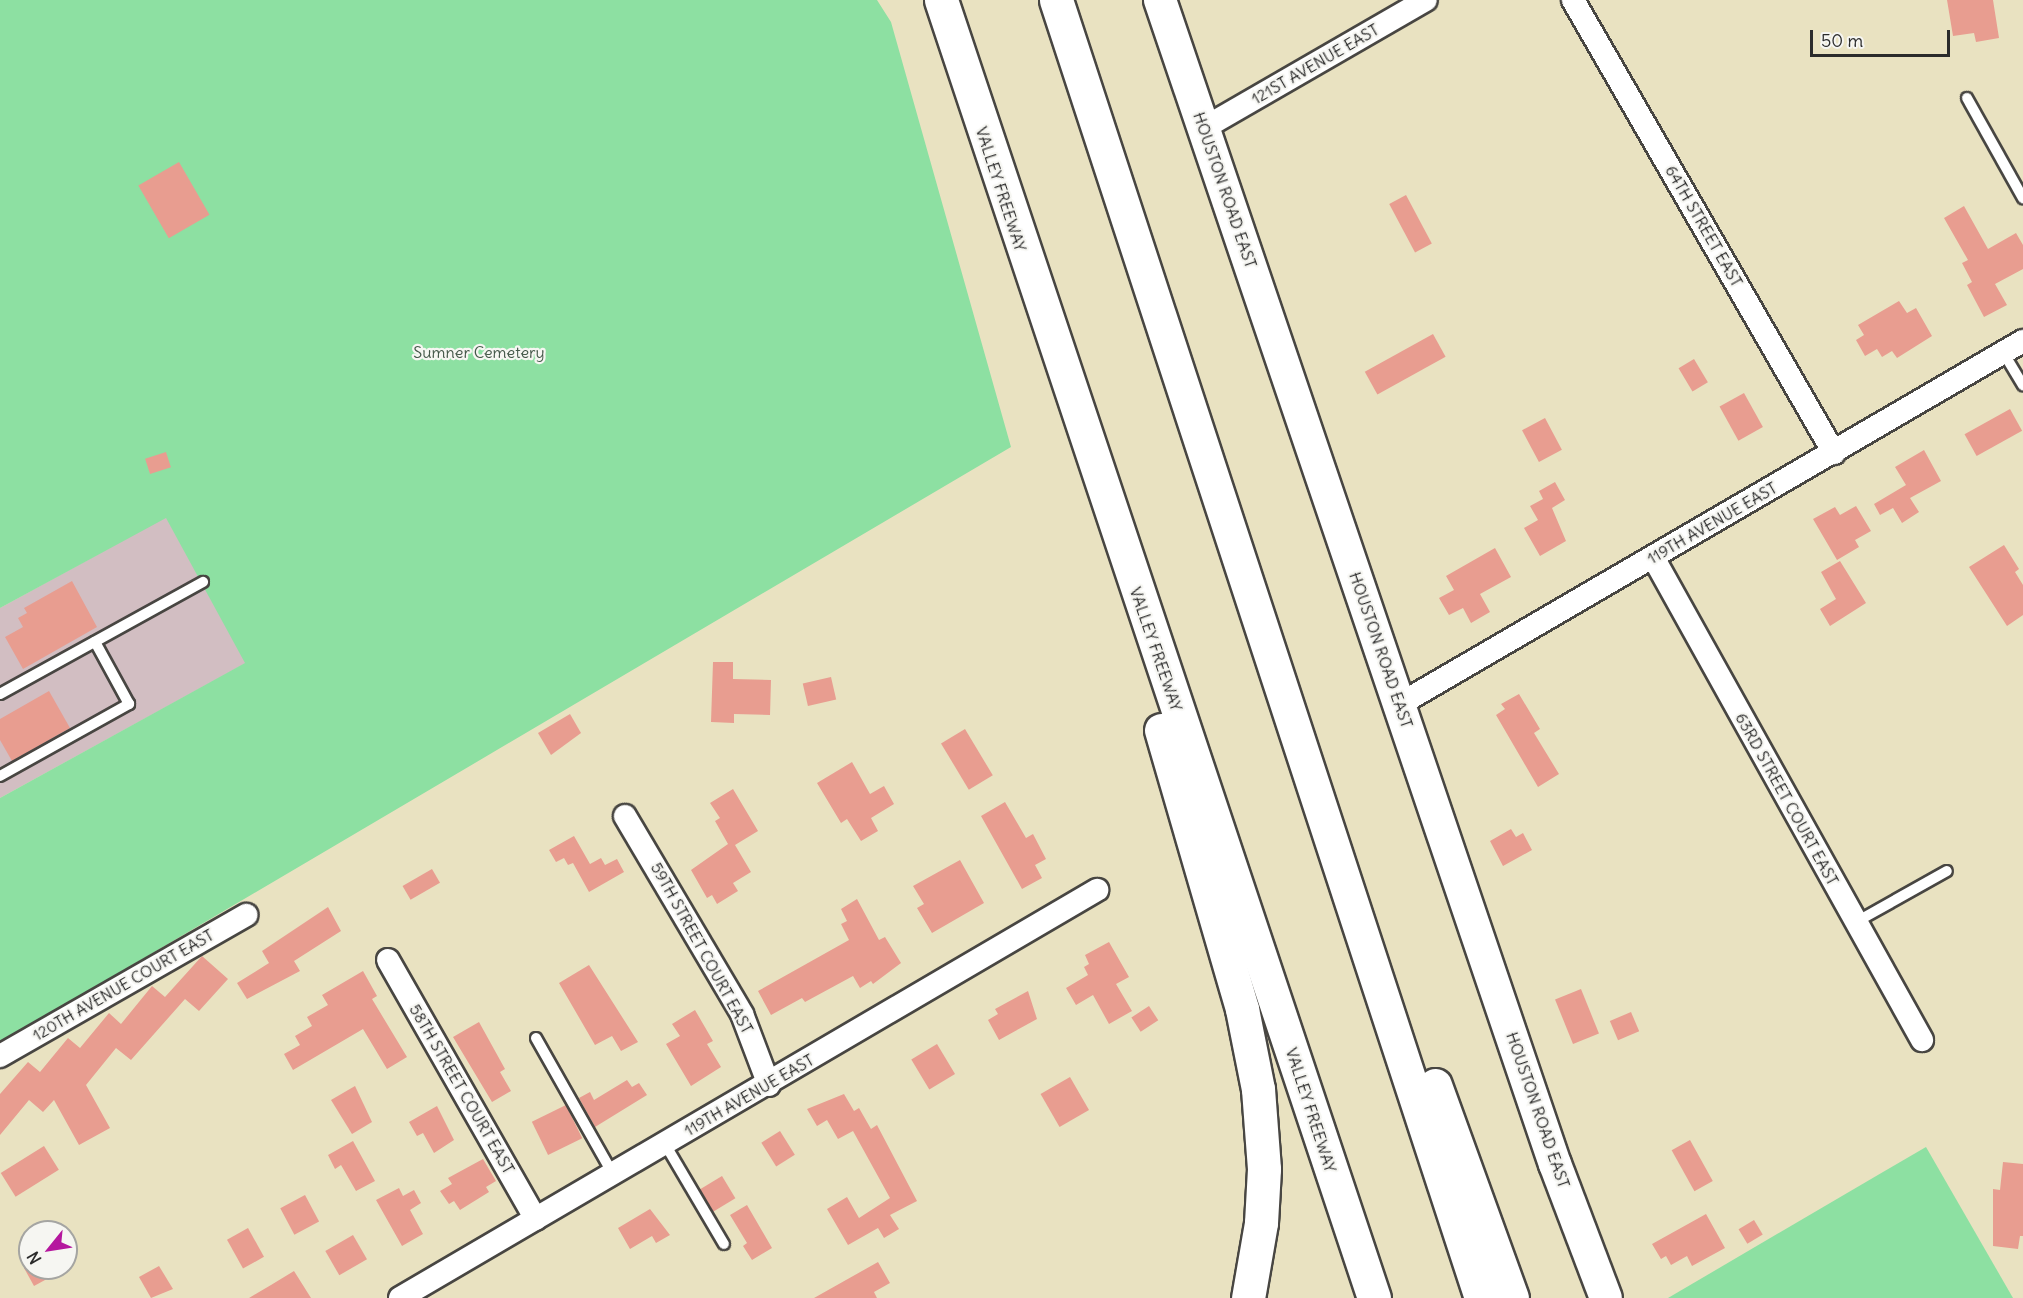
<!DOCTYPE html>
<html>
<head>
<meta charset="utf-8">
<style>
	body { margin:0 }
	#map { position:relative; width:2023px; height:1298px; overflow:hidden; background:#e9e2c1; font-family:Delius,sans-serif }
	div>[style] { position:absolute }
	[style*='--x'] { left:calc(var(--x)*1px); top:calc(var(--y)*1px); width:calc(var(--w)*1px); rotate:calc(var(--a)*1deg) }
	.industrial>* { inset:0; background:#d2bec2 }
	.green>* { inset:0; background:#8de0a2 }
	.building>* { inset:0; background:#e89d90; transform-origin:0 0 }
	.roads { filter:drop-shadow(2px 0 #484642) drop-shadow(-2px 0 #484642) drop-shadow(0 2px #484642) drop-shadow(0 -2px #484642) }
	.lane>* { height:10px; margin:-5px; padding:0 5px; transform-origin:5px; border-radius:5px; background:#fff }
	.street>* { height:22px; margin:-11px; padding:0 11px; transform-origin:11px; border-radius:11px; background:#fff }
	.secondary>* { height:32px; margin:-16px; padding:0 16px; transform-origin:16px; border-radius:16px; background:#fff }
	.highway>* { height:33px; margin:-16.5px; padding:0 16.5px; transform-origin:16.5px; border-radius:16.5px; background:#fff }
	span { translate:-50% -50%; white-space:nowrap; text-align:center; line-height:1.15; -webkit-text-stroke:4.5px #f6f6f2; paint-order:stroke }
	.street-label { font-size:16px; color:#2b2b2b }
	.park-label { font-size:16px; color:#445849 }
	.north { position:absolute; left:18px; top:1220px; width:60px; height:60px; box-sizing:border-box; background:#f6f6f2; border:2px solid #a5a5a2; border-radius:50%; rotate:240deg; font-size:16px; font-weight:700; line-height:24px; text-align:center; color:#2b2b2b }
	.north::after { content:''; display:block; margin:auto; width:21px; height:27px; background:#b5179e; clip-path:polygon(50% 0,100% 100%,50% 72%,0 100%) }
	.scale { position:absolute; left:1810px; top:30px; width:140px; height:27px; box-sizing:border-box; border:3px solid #2b2b2b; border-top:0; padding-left:8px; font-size:18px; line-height:21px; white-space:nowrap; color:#2b2b2b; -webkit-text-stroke:4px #f6f6f2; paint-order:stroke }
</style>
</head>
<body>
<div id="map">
	<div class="industrial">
		<div style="clip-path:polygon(166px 517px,246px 663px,0 798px,0 608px)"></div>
	</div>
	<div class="green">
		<div style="clip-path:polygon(0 0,877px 0,891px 22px,1011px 447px,0 1043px,0 798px,245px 663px,166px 518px,0 608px)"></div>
		<div style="clip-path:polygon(1926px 1147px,2013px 1298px,1668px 1298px,1883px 1172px)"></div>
	</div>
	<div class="building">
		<div style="clip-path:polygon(1947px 0,1993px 0,1999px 38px,1976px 42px,1974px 33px,1953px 36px)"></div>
		<div style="left:179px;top:162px;width:61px;height:47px;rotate:60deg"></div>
		<div style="left:1406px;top:195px;width:55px;height:19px;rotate:62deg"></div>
		<div style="clip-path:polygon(1964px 206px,1988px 249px,2016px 233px,2023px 245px,2023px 269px,1995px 284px,2007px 305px,1984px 317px,1967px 285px,1972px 282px,1962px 263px,1968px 260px,1944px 218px)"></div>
		<div style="clip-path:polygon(1899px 301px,1907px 313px,1916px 308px,1932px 336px,1897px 358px,1892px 351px,1882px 357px,1877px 349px,1865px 356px,1856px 340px,1864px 335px,1858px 325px)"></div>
		<div style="left:1433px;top:334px;width:26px;height:78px;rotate:61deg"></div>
		<div style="left:1694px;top:359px;width:27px;height:18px;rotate:59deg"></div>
		<div style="left:1744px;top:393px;width:39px;height:28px;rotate:61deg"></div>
		<div style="left:2010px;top:409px;width:25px;height:52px;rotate:61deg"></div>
		<div style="left:1545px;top:418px;width:36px;height:26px;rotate:62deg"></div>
		<div style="clip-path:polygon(1924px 450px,1941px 481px,1910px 498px,1919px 512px,1902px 523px,1893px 508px,1880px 515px,1874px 504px,1906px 485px,1895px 467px)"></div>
		<div style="left:166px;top:452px;width:16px;height:22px;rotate:72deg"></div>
		<div style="clip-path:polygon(1555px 482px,1565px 500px,1552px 508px,1566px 541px,1540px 556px,1524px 528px,1538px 520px,1530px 506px,1543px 499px,1539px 491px)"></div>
		<div style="clip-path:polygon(1856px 506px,1871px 531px,1855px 540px,1859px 547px,1837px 560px,1813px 519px,1835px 507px,1840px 515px)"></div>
		<div style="clip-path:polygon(2004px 545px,2019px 569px,2015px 572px,2023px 585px,2023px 615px,2007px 626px,1969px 567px)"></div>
		<div style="clip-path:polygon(1495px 548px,1511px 577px,1480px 594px,1490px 612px,1471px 623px,1463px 608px,1449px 615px,1439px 598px,1454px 590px,1446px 576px)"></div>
		<div style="clip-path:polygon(1840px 561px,1866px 603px,1830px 626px,1820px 609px,1836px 599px,1821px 572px)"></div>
		<div style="clip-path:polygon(72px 581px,97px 627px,23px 669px,5px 637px,23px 627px,18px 618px,27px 613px,24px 608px)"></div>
		<div style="clip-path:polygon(713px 662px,733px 662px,733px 679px,771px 680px,770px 715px,734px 714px,734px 723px,711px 722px)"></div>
		<div style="left:831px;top:677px;width:23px;height:29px;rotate:77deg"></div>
		<div style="clip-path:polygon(49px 691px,70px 728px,12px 761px,0 740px,0 719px)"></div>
		<div style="clip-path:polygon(1519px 694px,1540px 729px,1534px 733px,1559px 774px,1538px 787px,1496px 715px,1505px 709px,1501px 704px)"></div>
		<div style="clip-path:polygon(570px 714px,581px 733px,551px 755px,538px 733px)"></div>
		<div style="left:965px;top:729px;width:54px;height:28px;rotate:59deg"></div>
		<div style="clip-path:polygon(852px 762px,870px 794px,884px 786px,894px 804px,871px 818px,878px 831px,861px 841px,847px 819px,841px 823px,817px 783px)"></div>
		<div style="clip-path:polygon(733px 789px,758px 831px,735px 845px,751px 872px,733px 883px,738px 891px,717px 904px,712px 895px,707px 898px,691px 870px,728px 844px,715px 821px,720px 818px,710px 803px)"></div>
		<div style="clip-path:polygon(1005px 802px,1026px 838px,1033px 834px,1046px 859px,1035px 865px,1042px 878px,1022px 889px,981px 816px)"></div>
		<div style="clip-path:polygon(1511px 829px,1516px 837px,1523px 833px,1532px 850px,1503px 866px,1490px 841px)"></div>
		<div style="clip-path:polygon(574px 836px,590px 864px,601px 858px,605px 865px,617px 859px,624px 872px,589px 892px,573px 863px,568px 865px,564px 858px,556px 862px,549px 850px)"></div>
		<div style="clip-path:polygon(960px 860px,984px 903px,932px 933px,917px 908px,924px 904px,913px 886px)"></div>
		<div style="left:432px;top:869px;width:16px;height:34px;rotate:60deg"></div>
		<div style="clip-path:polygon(857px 899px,879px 940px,885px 937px,901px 963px,873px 984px,871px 981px,860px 988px,853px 976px,805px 1002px,802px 998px,771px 1015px,758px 991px,849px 940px,841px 924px,847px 921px,841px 909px)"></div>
		<div style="clip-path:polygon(328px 907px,341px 931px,294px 961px,300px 971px,247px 999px,237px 983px,269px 963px,262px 951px)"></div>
		<div style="clip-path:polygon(1109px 942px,1129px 977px,1116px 984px,1132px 1011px,1109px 1024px,1093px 995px,1076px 1005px,1066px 988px,1088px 975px,1084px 967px,1089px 964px,1085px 955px)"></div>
		<div style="clip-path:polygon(202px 956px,228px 979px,199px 1011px,185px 999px,131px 1060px,116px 1048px,86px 1085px,110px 1128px,79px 1145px,54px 1100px,43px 1112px,29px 1100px,0 1135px,0 1094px,28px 1062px,40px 1072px,68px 1038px,80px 1048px,109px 1013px,121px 1024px,152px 986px,165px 997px)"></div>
		<div style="clip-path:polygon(589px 965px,638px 1042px,621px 1051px,612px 1036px,595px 1045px,559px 983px)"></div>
		<div style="clip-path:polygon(363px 971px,377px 996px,372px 999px,407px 1057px,387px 1069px,363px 1029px,293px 1070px,284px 1054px,300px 1045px,295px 1036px,312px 1026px,307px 1017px,328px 1005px,322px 995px)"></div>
		<div style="left:1581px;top:989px;width:48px;height:28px;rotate:68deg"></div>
		<div style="clip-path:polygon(1028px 991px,1037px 1019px,999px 1040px,988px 1020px,998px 1014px,995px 1009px)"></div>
		<div style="left:1149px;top:1006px;width:17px;height:21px;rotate:57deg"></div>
		<div style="clip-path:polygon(695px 1010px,713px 1041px,707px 1044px,721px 1067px,691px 1086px,666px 1044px,680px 1036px,672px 1024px)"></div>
		<div style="left:1631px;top:1012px;width:21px;height:23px;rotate:67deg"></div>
		<div style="clip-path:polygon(479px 1022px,505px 1069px,500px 1072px,511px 1091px,492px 1102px,453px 1037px)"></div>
		<div style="left:937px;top:1044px;width:35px;height:30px;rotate:59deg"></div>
		<div style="left:1070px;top:1077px;width:38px;height:34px;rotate:60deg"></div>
		<div style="clip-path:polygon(627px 1080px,632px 1087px,639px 1083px,647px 1095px,595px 1127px,579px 1098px,590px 1092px,594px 1100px)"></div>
		<div style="clip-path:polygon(355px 1086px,372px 1122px,352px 1134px,331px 1100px)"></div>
		<div style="clip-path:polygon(844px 1094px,854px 1111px,859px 1108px,871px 1129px,877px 1125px,917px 1201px,890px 1215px,899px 1229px,884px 1238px,878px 1228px,848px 1245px,827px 1209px,847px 1197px,859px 1218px,890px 1198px,853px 1131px,838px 1139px,827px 1120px,817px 1126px,807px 1109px)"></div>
		<div style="left:566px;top:1105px;width:37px;height:38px;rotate:64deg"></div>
		<div style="clip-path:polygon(437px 1106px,454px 1140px,434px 1153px,423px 1133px,417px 1136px,409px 1122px)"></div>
		<div style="left:780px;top:1131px;width:28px;height:22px;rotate:58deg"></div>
		<div style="left:1690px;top:1140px;width:47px;height:21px;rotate:61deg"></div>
		<div style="clip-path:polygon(353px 1141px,375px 1181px,356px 1191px,341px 1165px,335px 1169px,328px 1155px)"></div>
		<div style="left:44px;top:1146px;width:28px;height:51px;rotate:58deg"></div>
		<div style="clip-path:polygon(483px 1159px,496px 1181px,486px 1187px,489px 1192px,460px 1210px,454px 1201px,449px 1204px,440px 1191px,452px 1184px,448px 1178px)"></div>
		<div style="clip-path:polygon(2003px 1162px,2023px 1164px,2023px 1236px,2020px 1236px,2018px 1249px,1993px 1246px,1993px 1189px,2000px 1190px)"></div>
		<div style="left:722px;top:1176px;width:26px;height:26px;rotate:59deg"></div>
		<div style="clip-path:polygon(399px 1188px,403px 1196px,414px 1190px,421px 1203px,410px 1210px,423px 1234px,402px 1246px,376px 1200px)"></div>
		<div style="left:305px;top:1195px;width:30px;height:28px;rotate:62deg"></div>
		<div style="clip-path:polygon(747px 1205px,772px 1248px,752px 1260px,743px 1246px,747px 1243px,730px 1215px)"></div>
		<div style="clip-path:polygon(650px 1209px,670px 1235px,656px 1243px,652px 1236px,630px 1249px,618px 1228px)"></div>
		<div style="clip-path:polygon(1706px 1214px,1725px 1248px,1692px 1266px,1687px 1256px,1671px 1265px,1666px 1256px,1661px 1259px,1652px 1244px)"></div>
		<div style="left:1754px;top:1220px;width:17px;height:18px;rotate:59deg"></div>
		<div style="left:248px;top:1228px;width:33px;height:24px;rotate:61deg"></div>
		<div style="left:353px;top:1235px;width:28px;height:32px;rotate:60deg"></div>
		<div style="clip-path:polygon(878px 1262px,890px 1283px,874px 1292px,877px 1298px,814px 1298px)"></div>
		<div style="clip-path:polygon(159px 1266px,173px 1289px,151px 1298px,139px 1277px)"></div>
		<div style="clip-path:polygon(24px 1268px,67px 1268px,34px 1286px)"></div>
		<div style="clip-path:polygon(294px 1271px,311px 1298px,249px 1298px,271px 1285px)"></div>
	</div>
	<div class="roads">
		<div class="lane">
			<div style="--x:1967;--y:98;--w:115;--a:60.8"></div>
			<div style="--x:2003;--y:352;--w:39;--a:59"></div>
			<div style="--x:0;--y:694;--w:232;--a:-28.9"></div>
			<div style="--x:0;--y:776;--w:148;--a:-29.2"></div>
			<div style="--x:129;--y:704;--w:71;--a:-118.7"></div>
			<div style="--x:1856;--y:922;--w:104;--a:-29.3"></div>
			<div style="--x:536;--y:1038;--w:156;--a:60.5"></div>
			<div style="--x:665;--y:1144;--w:116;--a:59.5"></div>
		</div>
		<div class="street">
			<div style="--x:1573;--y:0;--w:523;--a:60.05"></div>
			<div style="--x:1204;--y:128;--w:256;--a:-30"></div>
			<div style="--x:1653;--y:557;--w:553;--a:60.88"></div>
			<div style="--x:1400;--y:704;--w:721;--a:-30.23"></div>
			<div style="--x:625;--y:816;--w:230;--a:59.4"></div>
			<div style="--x:742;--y:1014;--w:76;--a:69.2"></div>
			<div style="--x:388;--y:960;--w:298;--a:60.3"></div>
			<div style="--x:0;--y:1056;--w:284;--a:-29.8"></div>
			<div style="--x:400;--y:1298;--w:808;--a:-30.34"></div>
		</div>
		<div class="secondary">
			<div style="--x:1160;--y:0;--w:1229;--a:71.26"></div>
			<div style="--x:1555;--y:1164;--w:143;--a:69.2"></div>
		</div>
		<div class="highway">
			<div style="--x:941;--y:0;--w:1368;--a:71.55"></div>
			<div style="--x:1056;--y:0;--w:1366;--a:71.87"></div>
			<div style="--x:1161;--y:730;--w:291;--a:73.8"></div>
			<div style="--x:1242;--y:1009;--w:82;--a:78.7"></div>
			<div style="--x:1258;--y:1089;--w:80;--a:85.7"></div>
			<div style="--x:1264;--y:1169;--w:54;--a:93.2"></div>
			<div style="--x:1261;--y:1223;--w:76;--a:99.8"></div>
			<div style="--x:1435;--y:1085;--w:226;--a:70.1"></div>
		</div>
	</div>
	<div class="street-label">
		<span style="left:1315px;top:64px;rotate:-30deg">121ST AVENUE EAST</span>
		<span style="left:1001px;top:189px;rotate:72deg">VALLEY FREEWAY</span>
		<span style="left:1225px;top:190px;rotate:71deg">HOUSTON ROAD EAST</span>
		<span style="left:1704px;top:226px;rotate:60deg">64TH STREET EAST</span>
		<span style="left:1712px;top:523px;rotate:-30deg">119TH AVENUE EAST</span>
		<span style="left:1156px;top:649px;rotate:71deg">VALLEY FREEWAY</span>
		<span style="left:1381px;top:650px;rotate:71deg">HOUSTON ROAD EAST</span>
		<span style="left:1787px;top:799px;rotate:61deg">63RD STREET COURT EAST</span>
		<span style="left:702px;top:948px;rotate:61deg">59TH STREET COURT EAST</span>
		<span style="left:123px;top:985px;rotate:-30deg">120TH AVENUE COURT EAST</span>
		<span style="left:462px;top:1089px;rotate:60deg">58TH STREET COURT EAST</span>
		<span style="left:749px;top:1095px;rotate:-30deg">119TH AVENUE EAST</span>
		<span style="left:1311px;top:1110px;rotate:72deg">VALLEY FREEWAY</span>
		<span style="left:1538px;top:1110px;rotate:71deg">HOUSTON ROAD EAST</span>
	</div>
	<div class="park-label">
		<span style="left:479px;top:352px">Sumner Cemetery</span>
	</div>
	<div class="north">N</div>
	<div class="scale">50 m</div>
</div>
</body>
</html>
